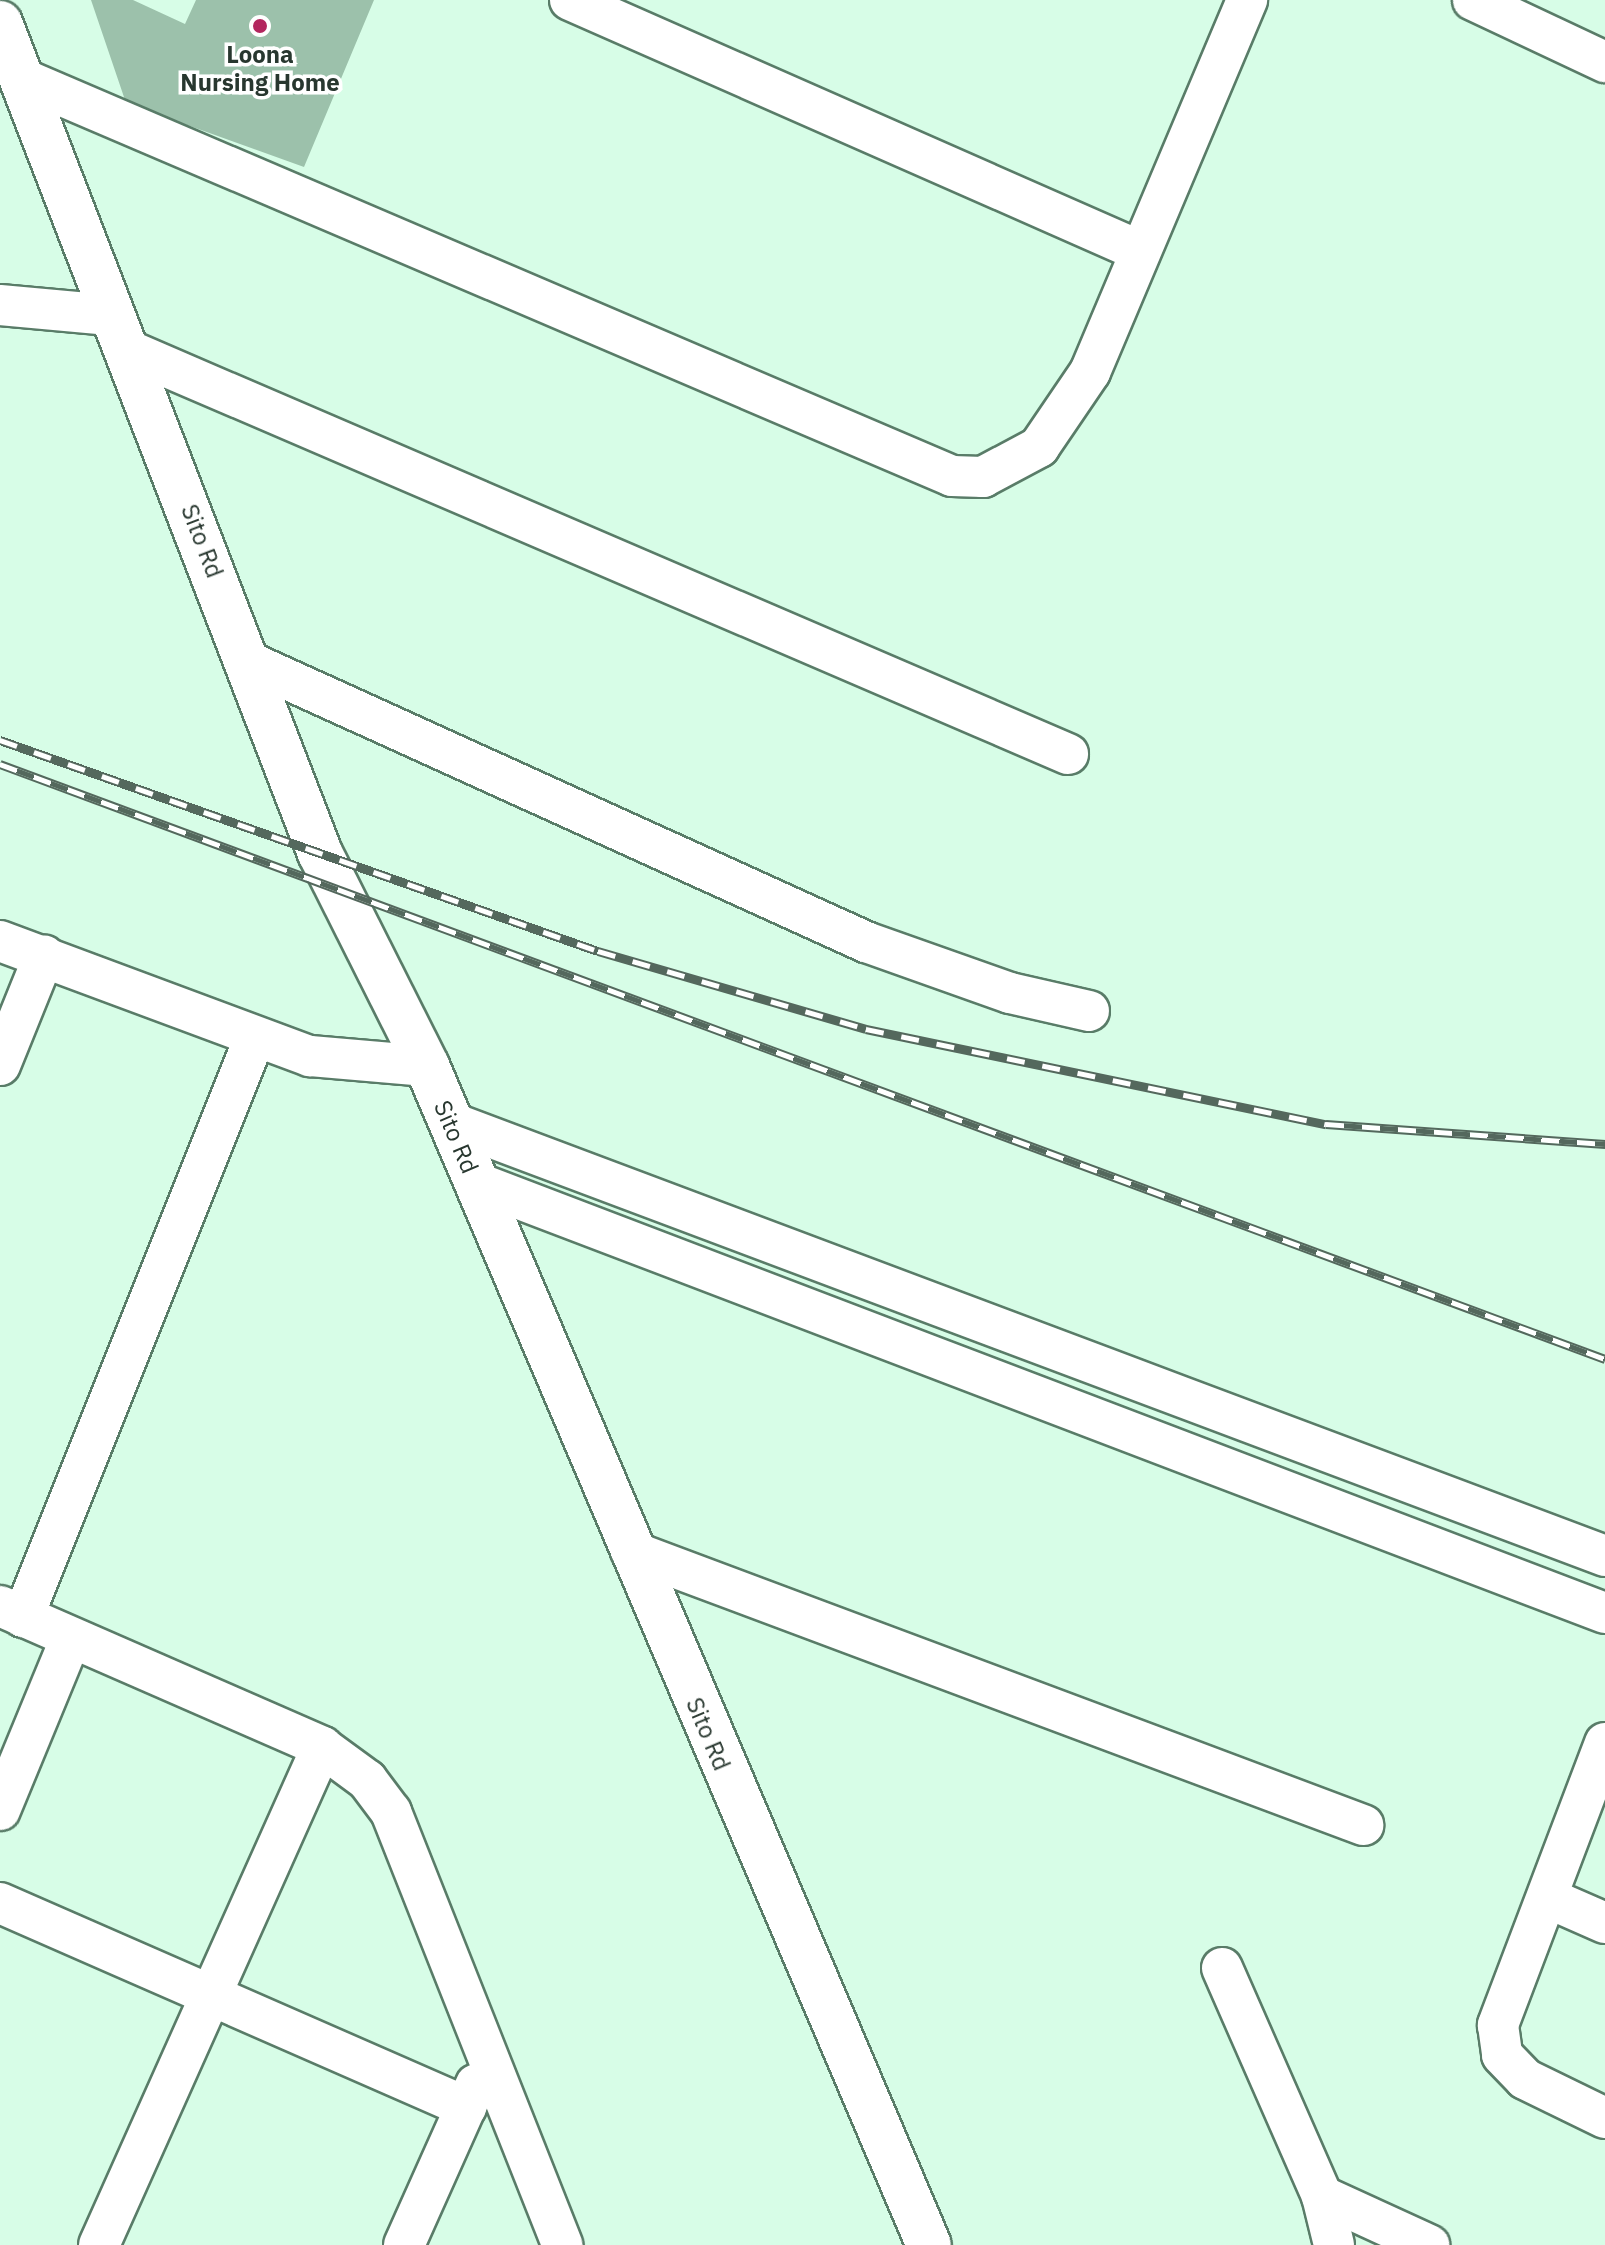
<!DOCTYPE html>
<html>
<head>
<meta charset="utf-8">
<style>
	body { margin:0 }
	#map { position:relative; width:1605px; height:2245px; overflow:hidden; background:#d7fde7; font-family:"IBM Plex Sans",sans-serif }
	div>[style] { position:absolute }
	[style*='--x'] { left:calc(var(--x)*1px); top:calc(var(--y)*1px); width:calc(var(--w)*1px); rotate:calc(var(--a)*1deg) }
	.building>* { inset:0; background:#9cc1ab }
	.roads { filter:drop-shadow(2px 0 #597c68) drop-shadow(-2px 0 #597c68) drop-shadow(0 2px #597c68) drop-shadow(0 -2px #597c68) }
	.street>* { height:40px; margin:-20px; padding:0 20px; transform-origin:20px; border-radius:20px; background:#fff }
	.secondary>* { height:44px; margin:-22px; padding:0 22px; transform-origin:22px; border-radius:22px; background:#fff }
	.rail>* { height:9px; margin-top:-4.5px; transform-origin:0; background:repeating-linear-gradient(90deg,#fff 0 18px,#54685d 0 36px); box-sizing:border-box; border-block:2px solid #54685d }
	.dots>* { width:22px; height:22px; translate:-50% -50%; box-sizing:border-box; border:4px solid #fff; border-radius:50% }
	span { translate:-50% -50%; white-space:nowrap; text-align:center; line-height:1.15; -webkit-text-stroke:7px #fff; paint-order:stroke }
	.poi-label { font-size:24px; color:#28372f; font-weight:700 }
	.street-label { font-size:24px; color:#28372f }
</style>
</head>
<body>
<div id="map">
	<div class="building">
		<div style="clip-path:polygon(91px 0,133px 0,185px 24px,196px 0,374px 0,304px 167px,126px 103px)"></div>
	</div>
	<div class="roads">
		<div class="street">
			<div style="--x:570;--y:0;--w:623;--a:23.77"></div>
			<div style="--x:1473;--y:0;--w:146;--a:25.2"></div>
			<div style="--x:23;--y:79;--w:1010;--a:23.14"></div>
			<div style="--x:952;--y:476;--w:31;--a:2"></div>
			<div style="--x:983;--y:477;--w:64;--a:-28.2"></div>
			<div style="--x:1039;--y:447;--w:91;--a:-55.8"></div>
			<div style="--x:1090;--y:372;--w:404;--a:-67.1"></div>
			<div style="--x:0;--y:305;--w:110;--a:5.2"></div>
			<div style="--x:130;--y:351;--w:1021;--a:23.25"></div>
			<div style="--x:247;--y:661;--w:680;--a:24.42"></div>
			<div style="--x:866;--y:942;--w:153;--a:19.5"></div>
			<div style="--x:1010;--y:993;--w:81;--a:12.8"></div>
			<div style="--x:0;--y:941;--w:331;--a:20.4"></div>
			<div style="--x:310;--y:1056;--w:117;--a:4.9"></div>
			<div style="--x:0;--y:1065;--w:118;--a:-68"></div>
			<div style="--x:450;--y:1122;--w:1234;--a:20.59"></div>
			<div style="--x:475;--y:1182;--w:1209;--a:20.88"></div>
			<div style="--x:631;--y:1551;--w:782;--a:20.52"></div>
			<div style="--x:0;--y:1606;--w:352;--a:23.6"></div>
			<div style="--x:322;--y:1747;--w:56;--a:36.3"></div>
			<div style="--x:367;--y:1780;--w:40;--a:53"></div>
			<div style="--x:391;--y:1812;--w:466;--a:68.4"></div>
			<div style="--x:23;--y:1617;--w:625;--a:-68.2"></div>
			<div style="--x:1605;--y:1743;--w:302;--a:110.8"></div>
			<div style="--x:1498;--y:2025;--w:30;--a:82"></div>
			<div style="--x:1502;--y:2055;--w:33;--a:46"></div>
			<div style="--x:1525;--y:2079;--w:89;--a:26"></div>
			<div style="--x:0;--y:1810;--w:186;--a:-67.6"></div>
			<div style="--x:1548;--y:1898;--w:62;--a:23.7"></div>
			<div style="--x:0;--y:1903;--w:509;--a:23.64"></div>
			<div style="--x:1222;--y:1968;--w:249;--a:66.3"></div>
			<div style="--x:1322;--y:2196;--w:50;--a:76.2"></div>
			<div style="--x:1322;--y:2196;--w:118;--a:24.6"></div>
			<div style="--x:99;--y:2245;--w:546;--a:-65.88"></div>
			<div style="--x:404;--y:2245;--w:176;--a:-65.9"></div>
		</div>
		<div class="secondary">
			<div style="--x:0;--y:23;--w:890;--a:68.92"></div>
			<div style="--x:320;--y:853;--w:238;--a:63.3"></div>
			<div style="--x:427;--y:1066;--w:1281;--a:66.94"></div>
		</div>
	</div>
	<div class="rail">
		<div style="--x:0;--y:740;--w:634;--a:19.44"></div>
		<div style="--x:598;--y:951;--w:279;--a:16.2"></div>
		<div style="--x:866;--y:1029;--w:470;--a:11.7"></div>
		<div style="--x:1326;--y:1124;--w:280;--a:4.1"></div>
		<div style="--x:0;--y:764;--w:1712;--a:20.34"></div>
	</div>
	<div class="dots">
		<div style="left:260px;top:26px;background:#b3265e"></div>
	</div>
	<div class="poi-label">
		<span style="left:260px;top:69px">Loona<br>Nursing Home</span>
	</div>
	<div class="street-label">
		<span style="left:202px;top:541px;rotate:69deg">Sito Rd</span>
		<span style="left:456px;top:1137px;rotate:67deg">Sito Rd</span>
		<span style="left:708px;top:1734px;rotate:67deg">Sito Rd</span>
	</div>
</div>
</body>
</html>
